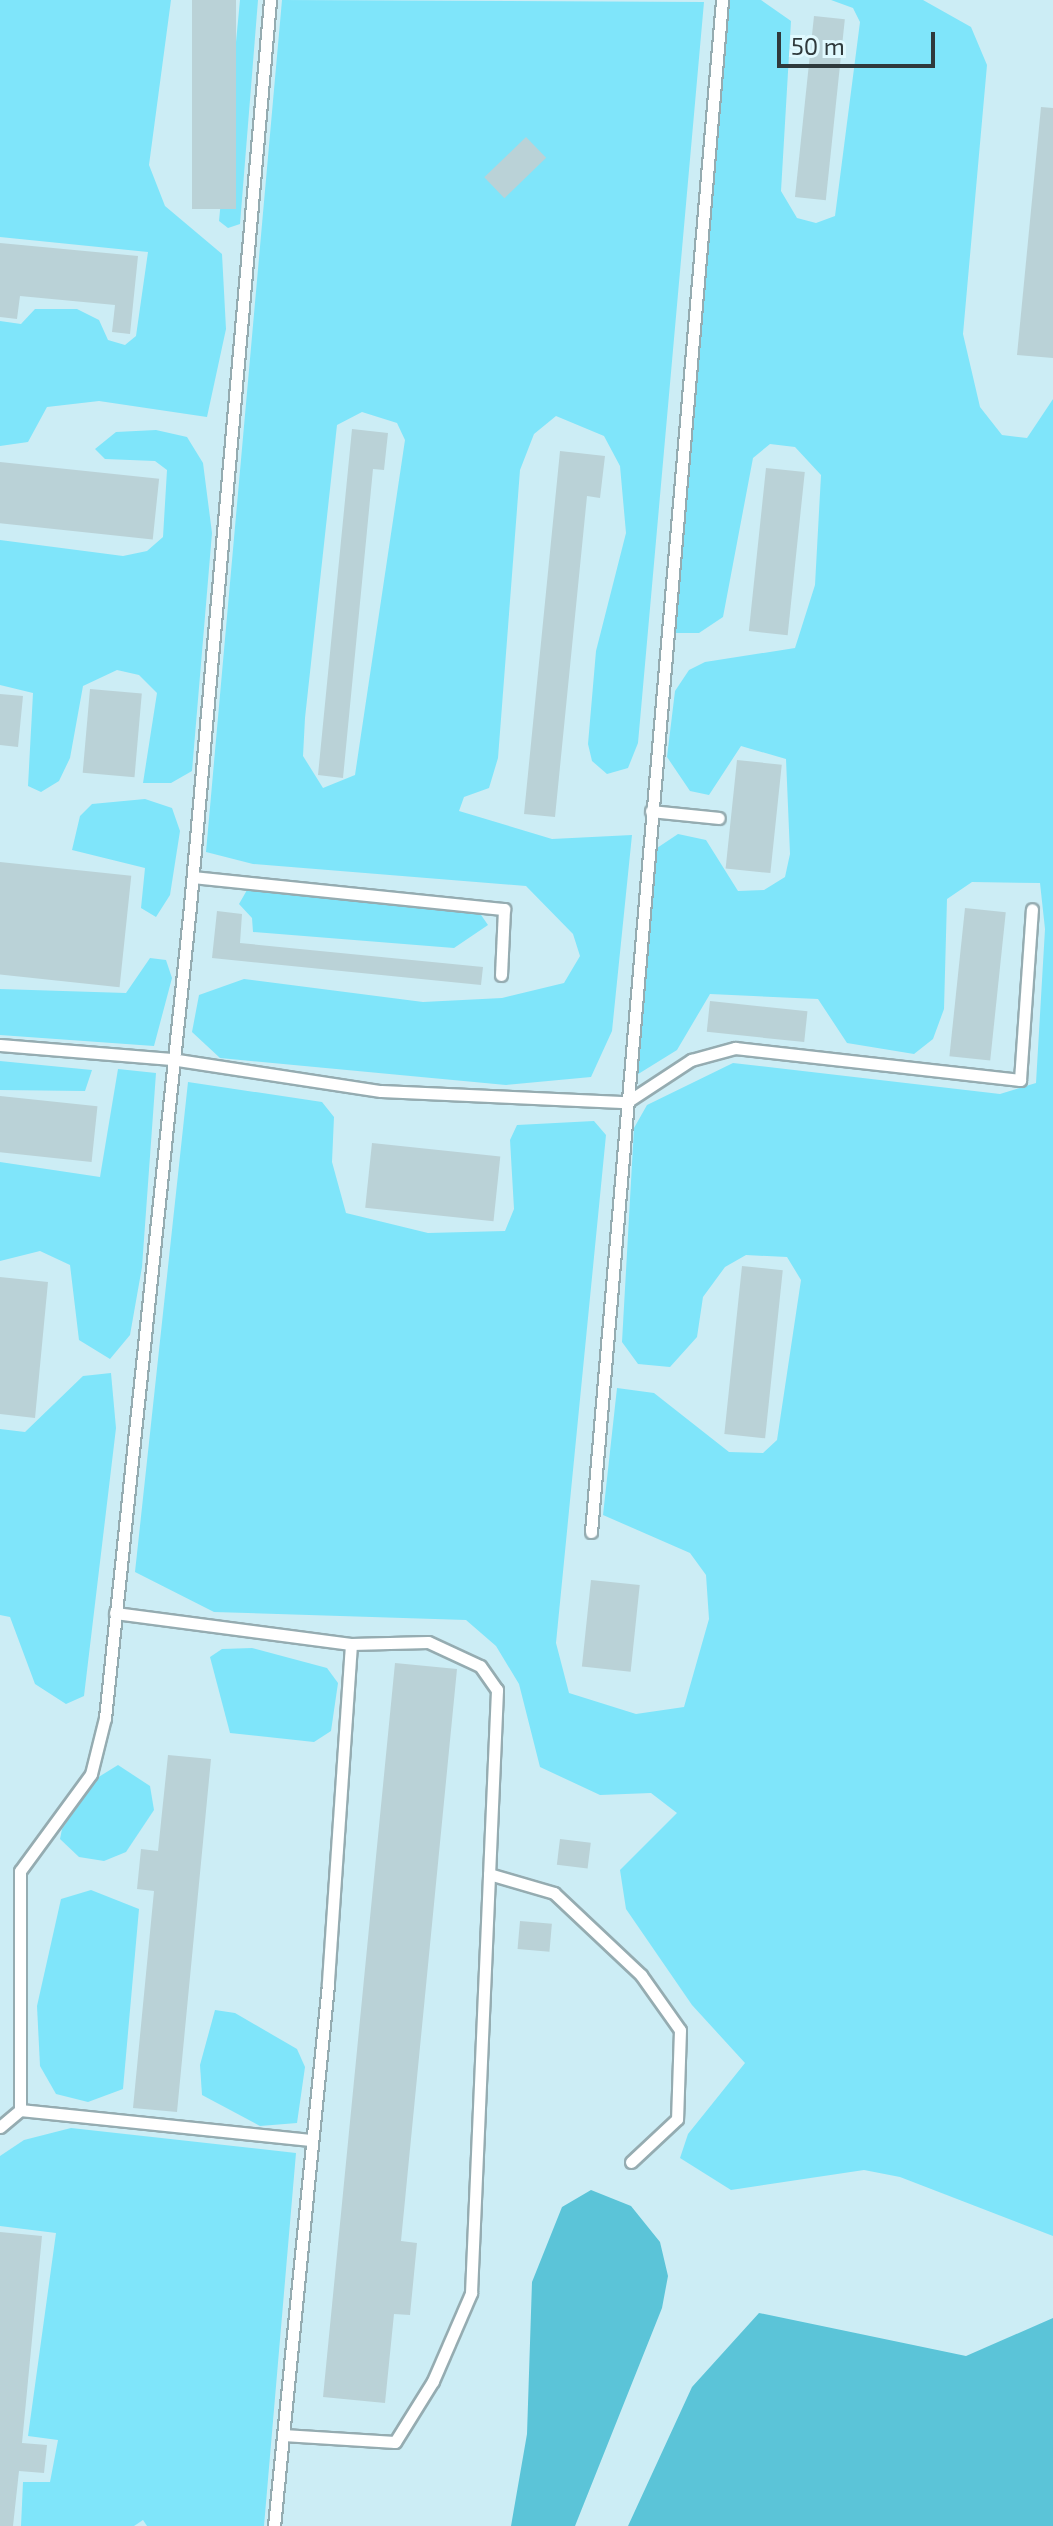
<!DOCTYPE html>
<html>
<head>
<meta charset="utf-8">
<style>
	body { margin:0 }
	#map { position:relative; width:1053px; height:2526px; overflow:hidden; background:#e0f9fe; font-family:"Exo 2",sans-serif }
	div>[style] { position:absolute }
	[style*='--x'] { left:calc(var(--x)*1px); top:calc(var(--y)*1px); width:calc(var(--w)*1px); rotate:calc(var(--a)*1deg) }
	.built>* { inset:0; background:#ccedf5; transform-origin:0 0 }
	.green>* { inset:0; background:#7fe5fa }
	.water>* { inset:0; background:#5bc4d8 }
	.building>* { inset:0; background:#bad2d7; transform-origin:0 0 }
	.roads { filter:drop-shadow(2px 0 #95acb1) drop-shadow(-2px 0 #95acb1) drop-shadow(0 2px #95acb1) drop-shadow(0 -2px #95acb1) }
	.lane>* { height:11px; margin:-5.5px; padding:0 5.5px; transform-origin:5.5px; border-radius:5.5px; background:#fff }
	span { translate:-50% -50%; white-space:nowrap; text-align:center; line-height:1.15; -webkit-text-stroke:8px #e0f9fe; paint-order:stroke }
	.scale { position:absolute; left:777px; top:32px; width:158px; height:36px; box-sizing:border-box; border:4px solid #2f393b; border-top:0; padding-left:10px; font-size:24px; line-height:28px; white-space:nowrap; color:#2f393b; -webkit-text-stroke:6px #e0f9fe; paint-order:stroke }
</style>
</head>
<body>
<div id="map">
	<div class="built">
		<div style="left:0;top:0;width:1053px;height:2526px"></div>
	</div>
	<div class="green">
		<div style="clip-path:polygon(0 0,171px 0,149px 165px,165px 206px,222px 254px,226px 329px,207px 417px,99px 401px,47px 407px,28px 442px,0 446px,0 321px,21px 324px,35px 309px,77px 309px,99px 320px,108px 340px,125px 345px,136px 336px,148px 252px,0 237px)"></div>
		<div style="clip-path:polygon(240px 0,258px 0,240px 224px,228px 228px,219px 221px)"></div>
		<div style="clip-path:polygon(evenodd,282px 0,704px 2px,638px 743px,628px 768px,607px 774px,592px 761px,588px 744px,596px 651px,626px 533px,620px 466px,604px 436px,556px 416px,534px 434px,520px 470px,498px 758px,489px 788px,464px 797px,459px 811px,552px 839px,632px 835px,612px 1031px,591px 1077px,506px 1085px,220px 1058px,192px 1032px,199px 995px,244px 979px,423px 1002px,502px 998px,564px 983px,580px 956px,573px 934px,526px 886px,253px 864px,206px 852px,282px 0,362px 412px,397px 423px,405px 440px,355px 775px,323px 788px,303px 756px,305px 718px,337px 425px,362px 412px)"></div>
		<div style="clip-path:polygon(729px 0,761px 0,791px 21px,781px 191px,797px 218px,816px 223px,835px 216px,860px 22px,853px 8px,831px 0,923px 0,971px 27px,987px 65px,963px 334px,980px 407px,1002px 435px,1027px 438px,1053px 399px,1053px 2236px,900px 2177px,864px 2170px,731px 2190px,680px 2158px,688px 2134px,745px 2063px,692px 2005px,626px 1909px,620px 1870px,677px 1813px,651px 1793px,600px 1795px,540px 1767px,519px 1684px,496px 1646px,466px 1620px,214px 1612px,135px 1572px,188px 1082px,322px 1102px,334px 1117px,332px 1162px,346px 1213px,428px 1233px,505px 1231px,514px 1209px,510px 1140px,517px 1125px,594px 1121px,606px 1135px,556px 1643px,569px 1693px,636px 1714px,684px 1707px,709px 1619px,706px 1575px,690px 1553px,603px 1515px,617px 1388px,654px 1393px,729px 1452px,763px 1453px,777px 1440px,801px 1280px,787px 1257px,746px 1255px,725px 1267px,703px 1297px,697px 1337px,670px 1367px,638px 1364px,622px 1342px,634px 1128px,647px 1105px,733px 1063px,1000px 1094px,1036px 1083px,1045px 929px,1040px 883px,972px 882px,947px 899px,944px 1009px,933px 1039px,914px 1054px,847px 1043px,818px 999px,710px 994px,677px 1050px,635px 1076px,657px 848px,678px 834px,706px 840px,738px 891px,764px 890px,785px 877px,790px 854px,786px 759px,741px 746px,709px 795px,690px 791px,667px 757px,675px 691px,689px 670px,705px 662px,795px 648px,815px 585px,821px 475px,795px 447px,770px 444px,753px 458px,723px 617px,699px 633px,675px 633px)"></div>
		<div style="clip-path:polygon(156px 430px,187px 437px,203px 463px,212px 533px,192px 771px,171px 783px,143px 783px,157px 693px,139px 675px,117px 670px,83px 686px,70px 758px,59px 781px,41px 792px,28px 786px,33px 693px,0 685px,0 540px,123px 556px,147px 551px,163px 537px,167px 470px,155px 461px,105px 459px,95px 449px,116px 432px)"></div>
		<div style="clip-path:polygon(145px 799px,172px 808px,180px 831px,170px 895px,156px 917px,141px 908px,145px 868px,72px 850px,80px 816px,92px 804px)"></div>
		<div style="clip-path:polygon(247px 890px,479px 912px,488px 925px,454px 948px,253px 932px,252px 918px,239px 904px)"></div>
		<div style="clip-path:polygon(150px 958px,166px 960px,172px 978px,154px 1046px,0 1035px,0 989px,126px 993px)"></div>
		<div style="clip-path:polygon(0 1061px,92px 1070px,85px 1091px,0 1090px)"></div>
		<div style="clip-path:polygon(118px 1069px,156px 1073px,142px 1267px,130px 1335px,110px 1359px,79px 1340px,70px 1265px,40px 1251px,0 1261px,0 1162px,100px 1177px)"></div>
		<div style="clip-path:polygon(111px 1373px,116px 1428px,84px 1696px,66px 1704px,35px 1684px,10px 1617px,0 1615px,0 1429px,25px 1432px,83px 1376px)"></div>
		<div style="clip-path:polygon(252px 1648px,327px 1668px,338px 1683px,331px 1731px,314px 1742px,230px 1733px,210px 1657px,222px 1649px)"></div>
		<div style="clip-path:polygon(118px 1765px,150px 1786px,154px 1810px,126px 1852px,104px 1861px,79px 1857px,60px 1839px,62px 1829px,97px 1778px)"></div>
		<div style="clip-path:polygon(91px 1890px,139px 1909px,123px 2089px,88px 2102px,56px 2094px,40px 2066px,37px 2006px,61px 1899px)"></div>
		<div style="clip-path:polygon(215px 2010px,235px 2013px,297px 2049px,305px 2067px,297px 2123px,260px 2126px,202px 2095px,200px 2065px)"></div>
		<div style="clip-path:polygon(71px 2128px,296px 2153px,264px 2526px,147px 2526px,143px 2520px,134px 2526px,21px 2526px,23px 2482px,50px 2482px,58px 2440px,28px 2436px,56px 2233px,0 2226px,0 2156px,24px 2140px)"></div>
	</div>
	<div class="water">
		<div style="clip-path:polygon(591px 2190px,631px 2206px,660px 2242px,668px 2276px,662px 2308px,575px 2526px,511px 2526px,527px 2434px,532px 2282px,562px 2207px)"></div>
		<div style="clip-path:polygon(759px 2313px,966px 2356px,1053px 2318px,1053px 2526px,628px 2526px,692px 2387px)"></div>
	</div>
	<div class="building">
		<div style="left:192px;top:0;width:44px;height:209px"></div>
		<div style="left:814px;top:16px;width:31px;height:182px;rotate:6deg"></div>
		<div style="clip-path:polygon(1041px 107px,1053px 108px,1053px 358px,1017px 355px)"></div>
		<div style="left:526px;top:137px;width:29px;height:58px;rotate:46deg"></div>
		<div style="clip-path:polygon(0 243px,138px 256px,130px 334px,112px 332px,115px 305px,20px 296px,17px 319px,0 317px)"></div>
		<div style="clip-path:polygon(352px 429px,388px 433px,384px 470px,373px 469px,343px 778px,318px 775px)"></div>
		<div style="clip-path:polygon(560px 451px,605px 456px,600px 498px,587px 496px,555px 817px,524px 814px)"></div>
		<div style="left:0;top:462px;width:160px;height:61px;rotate:6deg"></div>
		<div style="left:766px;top:468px;width:39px;height:164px;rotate:6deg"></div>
		<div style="left:90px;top:689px;width:52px;height:84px;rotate:5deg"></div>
		<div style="clip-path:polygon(0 694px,23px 696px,18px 747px,0 745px)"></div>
		<div style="left:737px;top:760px;width:45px;height:109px;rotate:6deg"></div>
		<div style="left:0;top:862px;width:132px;height:112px;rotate:6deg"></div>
		<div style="left:965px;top:908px;width:41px;height:149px;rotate:6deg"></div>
		<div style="clip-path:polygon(217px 911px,242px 914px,240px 943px,483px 967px,481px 985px,212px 958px)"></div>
		<div style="left:710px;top:1001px;width:98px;height:31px;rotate:6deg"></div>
		<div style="left:0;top:1096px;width:98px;height:56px;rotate:6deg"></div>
		<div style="left:372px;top:1143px;width:129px;height:65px;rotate:6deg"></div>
		<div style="left:742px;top:1266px;width:41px;height:169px;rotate:6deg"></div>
		<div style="clip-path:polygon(0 1277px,48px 1282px,35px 1418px,0 1414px)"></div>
		<div style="left:591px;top:1580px;width:49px;height:87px;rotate:6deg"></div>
		<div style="clip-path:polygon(395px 1663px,457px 1669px,401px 2241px,417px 2243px,410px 2315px,394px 2314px,385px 2403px,323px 2397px)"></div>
		<div style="clip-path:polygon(168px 1755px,211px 1759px,177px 2112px,133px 2108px,154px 1891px,137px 1889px,141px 1849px,158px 1851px)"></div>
		<div style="left:560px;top:1839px;width:31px;height:26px;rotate:7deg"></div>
		<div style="left:520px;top:1921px;width:32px;height:28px;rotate:5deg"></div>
		<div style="clip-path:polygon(0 2232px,42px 2236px,22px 2443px,47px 2445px,44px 2473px,19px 2471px,13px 2526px,0 2526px)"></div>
	</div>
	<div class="roads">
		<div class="lane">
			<div style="--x:651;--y:811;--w:68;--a:5.9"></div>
			<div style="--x:193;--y:877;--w:313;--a:5.9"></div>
			<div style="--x:504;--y:909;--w:66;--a:92.6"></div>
			<div style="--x:0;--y:1045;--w:172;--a:4.7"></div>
			<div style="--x:171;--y:1059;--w:212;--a:8.7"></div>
			<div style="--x:381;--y:1091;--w:246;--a:2.6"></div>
			<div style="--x:627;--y:1102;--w:77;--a:-33.3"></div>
			<div style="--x:691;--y:1060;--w:46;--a:-15.3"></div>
			<div style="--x:735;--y:1048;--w:287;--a:6.4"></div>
			<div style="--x:1020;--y:1080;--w:171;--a:-86"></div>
			<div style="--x:591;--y:1532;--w:1538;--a:-85.11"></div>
			<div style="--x:115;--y:1613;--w:238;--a:7.5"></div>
			<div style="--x:351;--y:1644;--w:341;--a:93.9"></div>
			<div style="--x:328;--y:1984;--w:545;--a:95.69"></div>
			<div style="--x:489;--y:1874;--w:68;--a:16.3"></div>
			<div style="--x:554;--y:1893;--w:120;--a:43.3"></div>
			<div style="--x:641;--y:1975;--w:67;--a:54.7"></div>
			<div style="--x:680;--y:2030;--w:89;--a:91.9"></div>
			<div style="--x:677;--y:2119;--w:63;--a:136.9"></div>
			<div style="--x:20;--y:2110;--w:292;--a:5.9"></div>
			<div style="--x:0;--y:2127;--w:26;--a:-40"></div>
			<div style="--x:20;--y:2110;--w:239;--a:-90"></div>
			<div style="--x:20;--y:1871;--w:120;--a:-53.8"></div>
			<div style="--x:91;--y:1774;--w:58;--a:-76"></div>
			<div style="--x:105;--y:1718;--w:816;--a:-84.02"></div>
			<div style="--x:190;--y:906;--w:910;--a:-84.95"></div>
			<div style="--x:283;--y:2435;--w:112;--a:3.6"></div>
			<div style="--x:395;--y:2442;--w:72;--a:-58.1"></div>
			<div style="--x:433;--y:2381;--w:96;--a:-66.6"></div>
			<div style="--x:471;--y:2293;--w:604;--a:-87.53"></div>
			<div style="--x:497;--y:1690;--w:29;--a:-125"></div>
			<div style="--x:480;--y:1666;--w:57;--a:-155.2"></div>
			<div style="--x:428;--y:1642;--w:77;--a:178.5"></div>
		</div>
	</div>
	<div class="scale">50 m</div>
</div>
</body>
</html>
